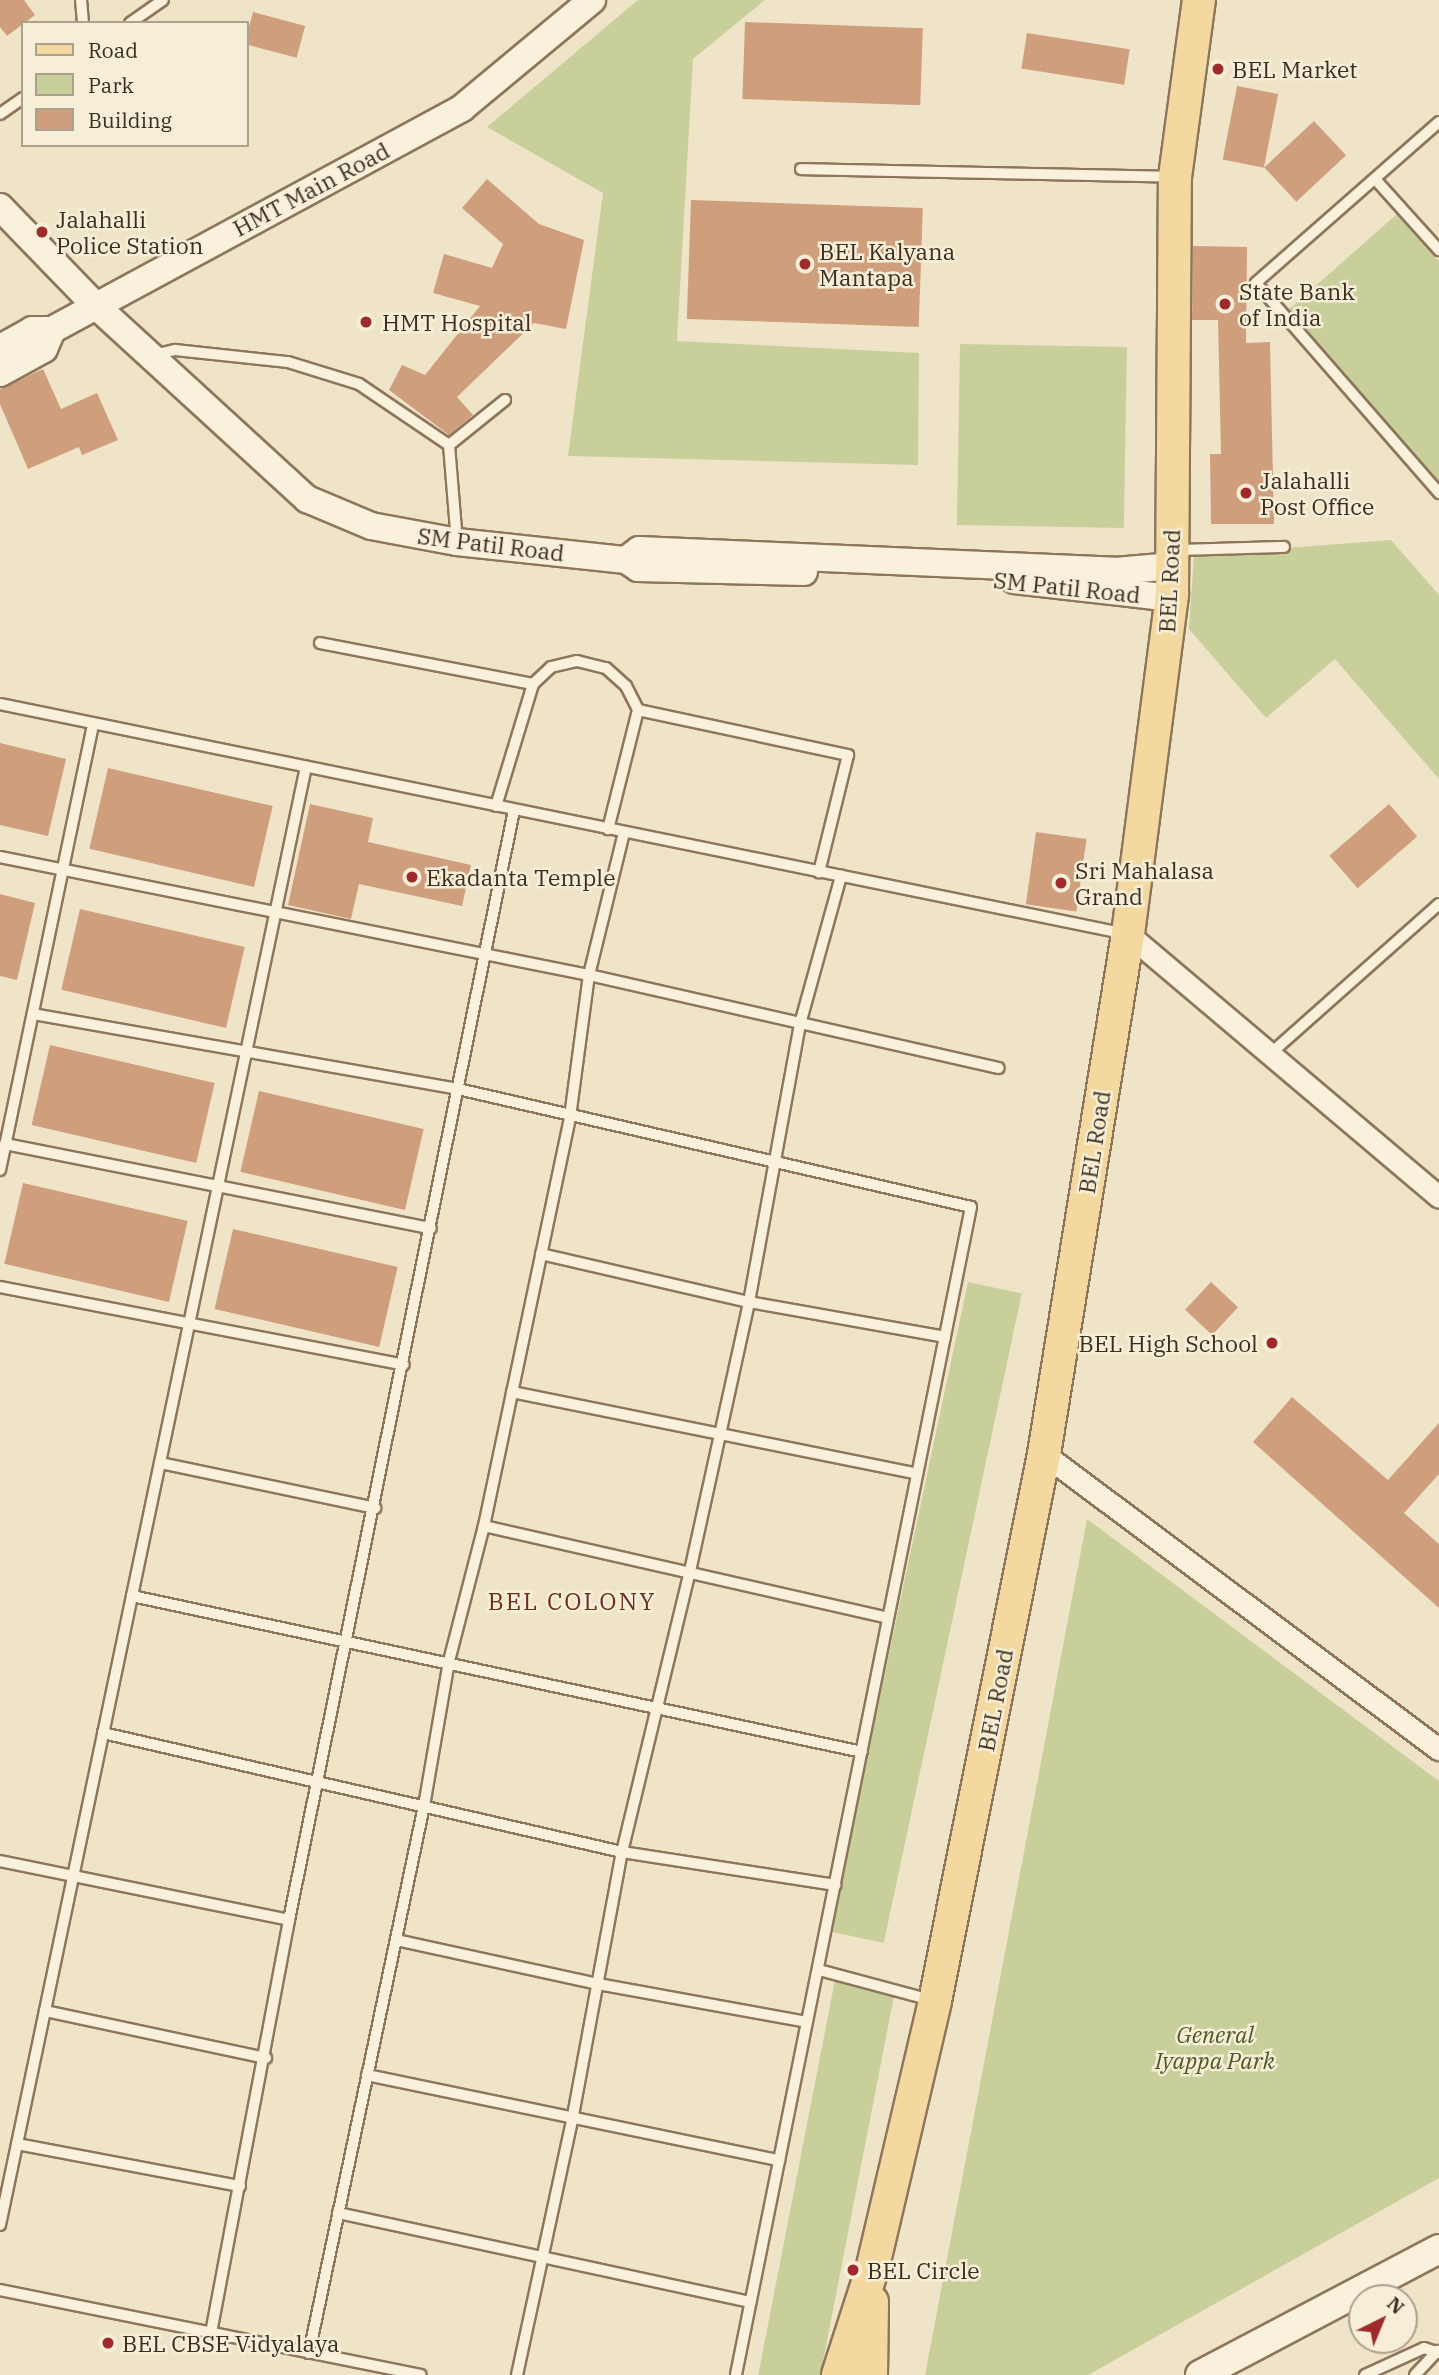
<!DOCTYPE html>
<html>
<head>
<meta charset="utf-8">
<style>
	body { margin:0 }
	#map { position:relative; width:1439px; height:2375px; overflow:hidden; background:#f0e4c8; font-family:"IBM Plex Serif",serif }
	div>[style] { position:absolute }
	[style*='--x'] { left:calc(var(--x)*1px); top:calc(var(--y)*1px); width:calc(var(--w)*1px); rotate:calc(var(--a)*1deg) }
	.green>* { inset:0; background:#c9cf9b; transform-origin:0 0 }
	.building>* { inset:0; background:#cf9f7d; transform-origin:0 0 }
	.roads { filter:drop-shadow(2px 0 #8d765c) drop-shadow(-2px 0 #8d765c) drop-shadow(0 2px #8d765c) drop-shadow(0 -2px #8d765c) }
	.service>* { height:10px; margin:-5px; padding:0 5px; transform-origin:5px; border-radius:5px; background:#faf1dc }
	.minor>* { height:21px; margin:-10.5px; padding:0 10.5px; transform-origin:10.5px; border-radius:10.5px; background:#faf1dc }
	.tertiary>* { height:26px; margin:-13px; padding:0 13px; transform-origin:13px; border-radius:13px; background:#faf1dc }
	.secondary>* { height:28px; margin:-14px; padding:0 14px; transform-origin:14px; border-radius:14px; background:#faf1dc }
	.primary>* { height:32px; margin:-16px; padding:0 16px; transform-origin:16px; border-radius:16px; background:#f3d9a0 }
	.dots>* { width:19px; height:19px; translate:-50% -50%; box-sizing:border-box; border:4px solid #f7eed8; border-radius:50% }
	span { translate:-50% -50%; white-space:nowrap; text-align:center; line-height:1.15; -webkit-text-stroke:5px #f7eed8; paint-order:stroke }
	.poi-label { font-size:23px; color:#3d2e20 }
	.left { translate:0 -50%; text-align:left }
	.right { translate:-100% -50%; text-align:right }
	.street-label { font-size:23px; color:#3d2e20 }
	.park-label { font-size:23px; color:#4d5a26; font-style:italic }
	.neighbourhood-label { font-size:24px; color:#6b2e1e; letter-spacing:2px }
	.legend { position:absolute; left:21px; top:21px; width:228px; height:126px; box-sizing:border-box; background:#f7eed8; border:2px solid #ada18e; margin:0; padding:9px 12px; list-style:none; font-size:21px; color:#3d2e20 }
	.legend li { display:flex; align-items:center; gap:14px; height:35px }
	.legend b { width:35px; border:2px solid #ada18e }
	.north { position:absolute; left:1348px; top:2284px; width:70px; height:70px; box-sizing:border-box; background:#f7eed8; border:2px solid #ada18e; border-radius:50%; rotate:43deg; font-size:19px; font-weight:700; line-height:28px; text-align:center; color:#3d2e20 }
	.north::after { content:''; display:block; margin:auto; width:24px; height:32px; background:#9e2a2b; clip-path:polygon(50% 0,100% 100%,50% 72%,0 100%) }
</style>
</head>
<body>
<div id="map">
	<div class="green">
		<div style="clip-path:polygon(638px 0,765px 0,693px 59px,677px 341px,919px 353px,918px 465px,568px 456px,603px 193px,487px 127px)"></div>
		<div style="clip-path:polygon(1397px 214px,1439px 261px,1439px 482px,1287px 311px)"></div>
		<div style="left:960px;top:344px;width:167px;height:181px;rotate:1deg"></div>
		<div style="clip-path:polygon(1391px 540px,1439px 595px,1439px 779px,1335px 659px,1266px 718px,1189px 629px,1194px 555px)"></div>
		<div style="left:968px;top:1282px;width:55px;height:664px;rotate:12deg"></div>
		<div style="clip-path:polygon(1087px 1519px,1439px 1781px,1439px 2178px,1088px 2375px,925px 2375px)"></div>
		<div style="left:835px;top:1980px;width:61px;height:403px;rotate:11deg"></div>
	</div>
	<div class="building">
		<div style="clip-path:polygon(0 0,24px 0,35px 15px,7px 36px,0 27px)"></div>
		<div style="left:253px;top:12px;width:54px;height:33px;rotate:15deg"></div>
		<div style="left:745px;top:22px;width:178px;height:77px;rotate:2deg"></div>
		<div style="left:1027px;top:33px;width:104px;height:36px;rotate:9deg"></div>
		<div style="left:1237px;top:86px;width:42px;height:75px;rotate:11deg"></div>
		<div style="left:1314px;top:121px;width:47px;height:68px;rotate:47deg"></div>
		<div style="clip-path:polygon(487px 179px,539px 224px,584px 240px,566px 329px,534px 323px,457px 397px,473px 415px,449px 435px,389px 390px,402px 365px,425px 375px,480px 306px,433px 293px,444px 254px,492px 268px,503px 244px,462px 208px)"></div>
		<div style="left:691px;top:200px;width:232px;height:119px;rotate:2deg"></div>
		<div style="clip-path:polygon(1193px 246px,1247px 247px,1246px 343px,1270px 342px,1274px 524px,1211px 524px,1210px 454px,1221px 454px,1218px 320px,1192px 320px)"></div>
		<div style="clip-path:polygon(43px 369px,61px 409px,97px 393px,118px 440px,82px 455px,79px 447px,28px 469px,0 404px,0 389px)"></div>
		<div style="clip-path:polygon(0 743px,66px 759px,48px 836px,0 825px)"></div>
		<div style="left:108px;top:768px;width:169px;height:83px;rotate:13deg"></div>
		<div style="clip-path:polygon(310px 804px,373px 818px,368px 842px,471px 865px,462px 906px,359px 884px,351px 919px,288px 905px)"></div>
		<div style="left:1389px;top:804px;width:43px;height:79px;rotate:49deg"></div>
		<div style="left:1036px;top:832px;width:51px;height:73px;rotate:8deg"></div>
		<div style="clip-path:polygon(0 894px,35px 903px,17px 980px,0 976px)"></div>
		<div style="left:80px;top:909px;width:169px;height:83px;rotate:13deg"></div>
		<div style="left:50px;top:1045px;width:169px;height:82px;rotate:13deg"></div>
		<div style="left:259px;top:1091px;width:169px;height:83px;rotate:13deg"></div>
		<div style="left:23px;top:1183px;width:169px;height:83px;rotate:13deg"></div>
		<div style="left:233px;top:1229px;width:169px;height:82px;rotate:13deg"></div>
		<div style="left:1211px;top:1282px;width:37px;height:38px;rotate:43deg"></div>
		<div style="clip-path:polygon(1292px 1397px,1388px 1480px,1439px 1423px,1439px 1474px,1404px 1513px,1439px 1544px,1439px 1608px,1253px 1442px)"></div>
	</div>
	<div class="roads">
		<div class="service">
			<div style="--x:81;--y:0;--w:23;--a:85"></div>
			<div style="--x:130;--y:23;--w:40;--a:-34.9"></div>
			<div style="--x:0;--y:114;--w:28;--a:-35"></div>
			<div style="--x:1439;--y:122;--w:244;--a:138.7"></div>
			<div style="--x:1256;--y:283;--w:279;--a:48.9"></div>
			<div style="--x:801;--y:169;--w:371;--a:1.2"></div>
			<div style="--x:1375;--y:179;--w:96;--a:48"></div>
			<div style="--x:153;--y:355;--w:23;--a:-13"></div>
			<div style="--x:175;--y:350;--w:114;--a:6.1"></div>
			<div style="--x:288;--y:362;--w:74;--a:17.2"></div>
			<div style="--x:359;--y:384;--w:109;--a:34.1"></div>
			<div style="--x:449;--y:445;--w:72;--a:-38.8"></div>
			<div style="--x:449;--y:445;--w:97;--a:85.3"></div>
			<div style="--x:1176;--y:550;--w:108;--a:-1.6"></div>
			<div style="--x:320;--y:643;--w:217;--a:10.9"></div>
			<div style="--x:0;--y:704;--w:1149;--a:11.54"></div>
			<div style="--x:638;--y:710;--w:215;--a:12.1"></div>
			<div style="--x:848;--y:755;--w:121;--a:103.9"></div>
			<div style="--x:496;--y:806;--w:127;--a:-73.1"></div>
			<div style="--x:533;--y:684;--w:25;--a:-43"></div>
			<div style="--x:551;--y:667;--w:27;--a:-13"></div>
			<div style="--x:577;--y:661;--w:30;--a:14"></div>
			<div style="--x:606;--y:668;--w:27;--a:42"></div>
			<div style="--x:626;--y:686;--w:27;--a:63"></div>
			<div style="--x:638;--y:710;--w:123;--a:104.1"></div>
			<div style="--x:0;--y:857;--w:601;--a:11.33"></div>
			<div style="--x:589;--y:975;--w:420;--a:12.8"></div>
			<div style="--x:33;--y:1014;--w:432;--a:10"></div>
			<div style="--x:458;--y:1089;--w:526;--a:12.95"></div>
			<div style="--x:971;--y:1207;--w:1191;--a:101.38"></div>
			<div style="--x:1270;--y:1054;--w:226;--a:-41.6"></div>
			<div style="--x:5;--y:1144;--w:434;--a:11.2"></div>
			<div style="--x:0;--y:1170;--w:456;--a:-78.2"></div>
			<div style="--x:541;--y:1254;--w:213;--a:13"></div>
			<div style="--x:749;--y:1302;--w:199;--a:10.1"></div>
			<div style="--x:0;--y:1287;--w:411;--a:10.9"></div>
			<div style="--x:512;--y:1392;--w:413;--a:11.4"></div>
			<div style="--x:160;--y:1463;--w:220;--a:11.8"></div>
			<div style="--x:484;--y:1526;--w:414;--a:12.8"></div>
			<div style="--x:132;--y:1596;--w:746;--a:12.06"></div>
			<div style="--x:103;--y:1733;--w:532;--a:12.91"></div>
			<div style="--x:622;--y:1852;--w:216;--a:8.8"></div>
			<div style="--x:0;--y:1861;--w:295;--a:11.5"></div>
			<div style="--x:396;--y:1940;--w:207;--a:12.3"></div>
			<div style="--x:598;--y:1984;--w:212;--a:10.3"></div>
			<div style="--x:819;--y:1970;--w:116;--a:15"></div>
			<div style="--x:45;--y:2011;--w:226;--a:12"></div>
			<div style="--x:367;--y:2075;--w:421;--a:11.7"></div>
			<div style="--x:17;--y:2144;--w:227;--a:10.7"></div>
			<div style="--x:338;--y:2213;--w:422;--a:12.2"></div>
			<div style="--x:0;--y:2225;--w:1490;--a:-78.15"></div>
			<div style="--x:0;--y:2290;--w:429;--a:11.4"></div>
			<div style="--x:211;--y:2333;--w:420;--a:-79.3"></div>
			<div style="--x:289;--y:1920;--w:1133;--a:-78.54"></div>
			<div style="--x:309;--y:2353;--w:559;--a:-78.13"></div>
			<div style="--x:424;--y:1806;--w:147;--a:-80.2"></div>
			<div style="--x:449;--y:1661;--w:139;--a:-75.5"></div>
			<div style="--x:484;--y:1526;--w:418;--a:-78.1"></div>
			<div style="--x:570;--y:1117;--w:143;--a:-82.4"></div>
			<div style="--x:589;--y:975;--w:146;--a:-76.2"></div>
			<div style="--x:517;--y:2375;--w:260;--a:-77.8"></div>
			<div style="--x:572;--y:2121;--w:274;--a:-79.5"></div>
			<div style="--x:622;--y:1852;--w:289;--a:-76.4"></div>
			<div style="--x:690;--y:1571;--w:275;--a:-77.6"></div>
			<div style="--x:749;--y:1302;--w:283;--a:-79.6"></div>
			<div style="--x:800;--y:1024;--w:154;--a:-74.5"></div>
			<div style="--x:1365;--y:2375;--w:65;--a:-24.6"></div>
			<div style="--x:1424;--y:2348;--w:16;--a:18"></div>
			<div style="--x:1415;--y:2375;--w:33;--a:-47"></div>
		</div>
		<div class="minor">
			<div style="--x:1128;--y:934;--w:407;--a:40.2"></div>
			<div style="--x:1044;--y:1454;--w:493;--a:36.8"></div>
		</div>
		<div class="tertiary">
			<div style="--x:0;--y:207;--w:135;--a:45.9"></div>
			<div style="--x:94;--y:304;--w:289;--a:42.5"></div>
			<div style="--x:307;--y:499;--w:69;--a:22.9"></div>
			<div style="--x:371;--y:526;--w:87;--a:10.5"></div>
			<div style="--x:457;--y:542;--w:170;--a:6.1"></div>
			<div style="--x:626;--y:560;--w:16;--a:-38"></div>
			<div style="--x:639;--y:550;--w:477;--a:2.5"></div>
			<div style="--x:1116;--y:571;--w:57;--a:-5"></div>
			<div style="--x:0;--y:348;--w:37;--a:-29"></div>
			<div style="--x:32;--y:330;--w:20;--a:0"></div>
			<div style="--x:52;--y:330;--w:466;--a:-28.4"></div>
			<div style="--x:462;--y:108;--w:169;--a:-39.7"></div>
			<div style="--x:0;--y:373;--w:50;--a:-28.6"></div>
			<div style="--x:44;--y:349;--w:21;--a:-67"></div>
			<div style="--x:626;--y:560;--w:14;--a:34"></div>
			<div style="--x:638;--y:568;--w:166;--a:1.4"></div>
			<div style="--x:1014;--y:580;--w:159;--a:6.5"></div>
		</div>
		<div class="secondary">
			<div style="--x:1200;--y:2375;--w:270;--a:-27.8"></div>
		</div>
		<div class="primary">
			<div style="--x:838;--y:2375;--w:110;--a:-72.1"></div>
			<div style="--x:872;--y:2270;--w:276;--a:-76.8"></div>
			<div style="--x:935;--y:2001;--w:558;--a:-78.73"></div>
			<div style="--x:1044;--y:1454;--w:527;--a:-80.82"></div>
			<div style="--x:1128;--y:934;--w:342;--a:-82.6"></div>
			<div style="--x:1172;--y:595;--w:418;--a:-89.6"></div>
			<div style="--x:1175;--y:177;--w:179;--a:-82.3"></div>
			<div style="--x:871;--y:2375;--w:73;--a:-89.2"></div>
		</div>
	</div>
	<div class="dots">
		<div style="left:1218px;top:69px;background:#9e2a2b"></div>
		<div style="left:42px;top:232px;background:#9e2a2b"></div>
		<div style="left:805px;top:264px;background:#9e2a2b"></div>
		<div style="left:1225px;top:304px;background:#9e2a2b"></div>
		<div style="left:366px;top:322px;background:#9e2a2b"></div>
		<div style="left:1246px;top:493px;background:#9e2a2b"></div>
		<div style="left:412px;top:877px;background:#9e2a2b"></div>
		<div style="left:1061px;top:883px;background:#9e2a2b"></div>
		<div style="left:1272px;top:1343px;background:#9e2a2b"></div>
		<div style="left:853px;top:2270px;background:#9e2a2b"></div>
		<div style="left:108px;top:2343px;background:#9e2a2b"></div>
	</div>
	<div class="poi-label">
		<span class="left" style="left:1232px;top:69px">BEL Market</span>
		<span class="left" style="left:56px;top:232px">Jalahalli<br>Police Station</span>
		<span class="left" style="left:819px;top:264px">BEL Kalyana<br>Mantapa</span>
		<span class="left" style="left:1239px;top:304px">State Bank<br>of India</span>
		<span class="left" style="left:382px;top:322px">HMT Hospital</span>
		<span class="left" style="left:1260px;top:493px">Jalahalli<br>Post Office</span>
		<span class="left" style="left:1075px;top:883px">Sri Mahalasa<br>Grand</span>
		<span class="left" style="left:426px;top:877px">Ekadanta Temple</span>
		<span class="right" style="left:1258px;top:1343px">BEL High School</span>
		<span class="left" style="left:867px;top:2270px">BEL Circle</span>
		<span class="left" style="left:122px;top:2343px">BEL CBSE Vidyalaya</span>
	</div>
	<div class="street-label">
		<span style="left:311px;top:189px;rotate:-28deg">HMT Main Road</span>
		<span style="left:491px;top:544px;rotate:7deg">SM Patil Road</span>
		<span style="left:1169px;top:581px;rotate:-87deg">BEL Road</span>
		<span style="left:1067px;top:587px;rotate:6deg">SM Patil Road</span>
		<span style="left:1094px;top:1142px;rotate:-81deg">BEL Road</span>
		<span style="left:995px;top:1700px;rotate:-79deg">BEL Road</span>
	</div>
	<div class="park-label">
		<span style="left:1215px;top:2047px">General<br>Iyappa Park</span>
	</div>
	<div class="neighbourhood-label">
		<span style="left:572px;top:1602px">BEL COLONY</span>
	</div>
	<ul class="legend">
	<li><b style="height:9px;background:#f3d9a0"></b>Road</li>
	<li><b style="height:19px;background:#c9cf9b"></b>Park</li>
	<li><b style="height:19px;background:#cf9f7d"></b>Building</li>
	</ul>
	<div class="north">N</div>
</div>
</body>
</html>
